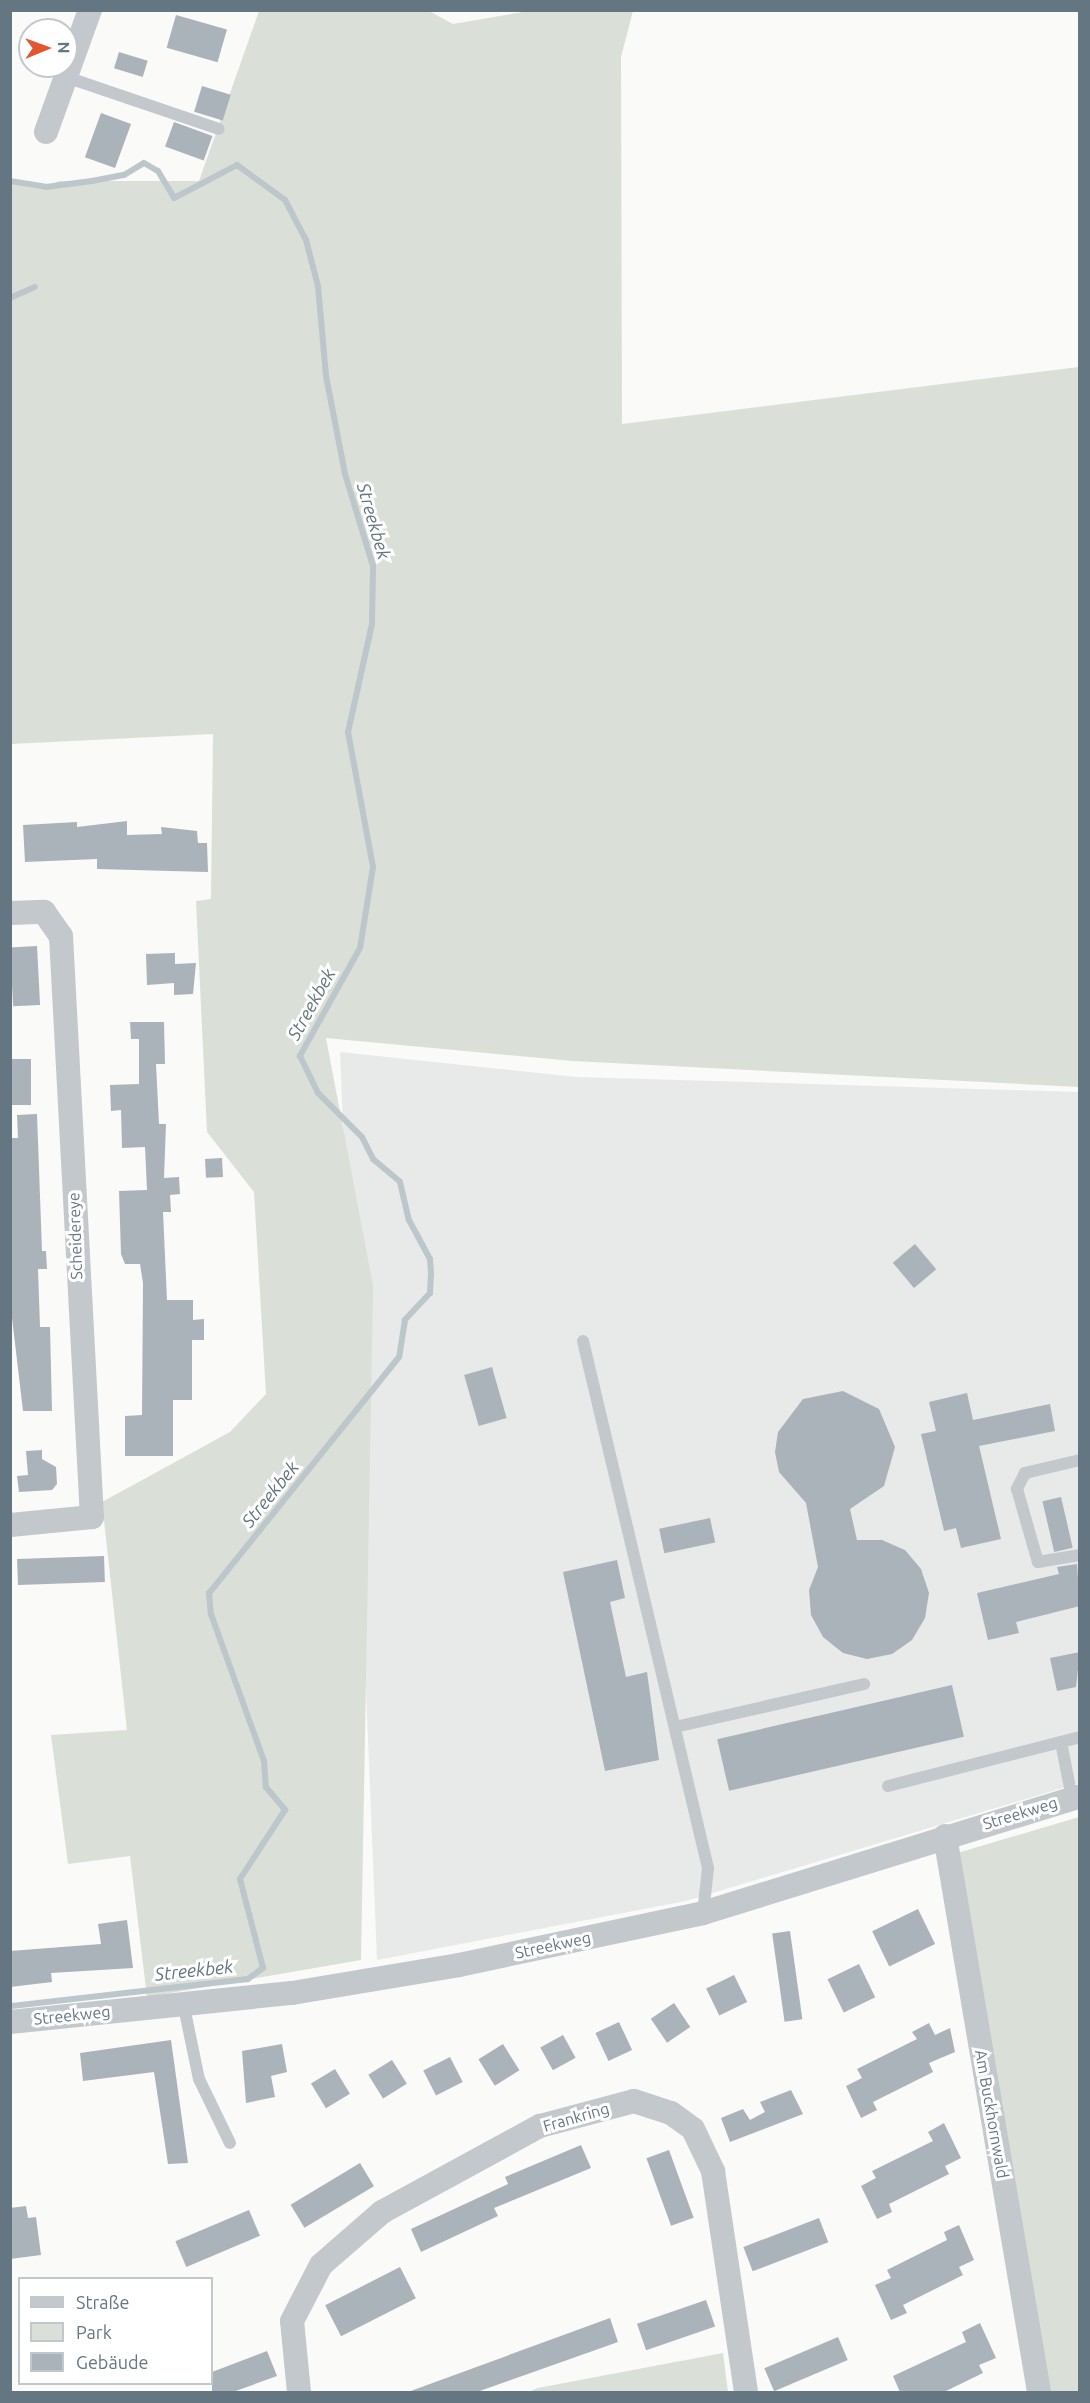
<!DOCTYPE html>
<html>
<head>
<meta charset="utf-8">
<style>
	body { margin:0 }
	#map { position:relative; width:1090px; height:2403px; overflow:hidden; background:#fafaf8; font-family:Ubuntu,sans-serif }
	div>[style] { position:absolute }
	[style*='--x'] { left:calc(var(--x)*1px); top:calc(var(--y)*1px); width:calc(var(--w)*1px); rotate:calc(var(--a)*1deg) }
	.built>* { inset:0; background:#e8e9e9 }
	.green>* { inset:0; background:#dadfd7 }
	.stream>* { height:6px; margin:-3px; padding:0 3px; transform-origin:3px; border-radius:3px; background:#bbc7cb }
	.building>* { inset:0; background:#aab3b9; transform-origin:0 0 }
	.lane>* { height:12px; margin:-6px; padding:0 6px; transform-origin:6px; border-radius:6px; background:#c3c8cc }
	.street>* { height:24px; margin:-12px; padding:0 12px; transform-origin:12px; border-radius:12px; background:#c3c8cc }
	span { translate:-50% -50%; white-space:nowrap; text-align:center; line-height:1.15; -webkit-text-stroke:6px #fff; paint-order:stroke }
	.street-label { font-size:16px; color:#657683 }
	.water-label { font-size:18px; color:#60757c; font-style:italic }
	.frame { position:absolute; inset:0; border:12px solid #657683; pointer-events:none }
	.legend { position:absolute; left:18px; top:2277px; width:195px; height:108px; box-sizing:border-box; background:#fff; border:2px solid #c1c8cd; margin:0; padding:8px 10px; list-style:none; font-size:18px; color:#657683 }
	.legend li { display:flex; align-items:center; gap:12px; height:30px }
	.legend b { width:30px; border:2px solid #c1c8cd }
	.north { position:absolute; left:18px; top:18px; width:60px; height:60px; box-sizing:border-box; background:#fff; border:2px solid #c1c8cd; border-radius:50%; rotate:89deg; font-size:16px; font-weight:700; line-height:24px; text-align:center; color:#657683 }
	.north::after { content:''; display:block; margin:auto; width:21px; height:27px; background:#e4572e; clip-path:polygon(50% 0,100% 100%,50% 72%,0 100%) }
</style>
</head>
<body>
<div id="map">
	<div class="built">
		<div style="clip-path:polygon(340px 1052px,577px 1077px,1079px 1092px,1079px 1783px,686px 1901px,377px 1960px)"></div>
	</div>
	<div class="green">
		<div style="clip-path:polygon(259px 11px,429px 11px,453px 24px,529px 11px,633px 11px,621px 57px,622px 424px,1079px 367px,1079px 1087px,573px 1061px,326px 1038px,373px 1286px,361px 1960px,147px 1997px,130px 1856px,68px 1864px,51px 1735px,127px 1730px,102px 1502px,230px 1432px,266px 1394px,254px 1192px,207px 1132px,196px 901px,211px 899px,213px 734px,11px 744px,11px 181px,46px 187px,59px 181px,199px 181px)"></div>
		<div style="clip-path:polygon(1079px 1817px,1079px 2392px,1050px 2392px,954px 1854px)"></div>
		<div style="clip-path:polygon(723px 2353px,728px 2392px,528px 2392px,538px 2388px)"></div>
	</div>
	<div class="stream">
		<div style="--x:10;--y:181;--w:36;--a:9"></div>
		<div style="--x:46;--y:187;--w:46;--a:-7.4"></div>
		<div style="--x:92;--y:181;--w:33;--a:-11"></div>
		<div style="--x:124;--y:175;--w:23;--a:-31"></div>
		<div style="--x:144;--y:163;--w:16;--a:30"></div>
		<div style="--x:158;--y:171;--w:31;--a:59"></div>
		<div style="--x:174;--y:198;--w:71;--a:-27.6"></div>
		<div style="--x:237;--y:165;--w:59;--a:36.1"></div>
		<div style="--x:285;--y:200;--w:45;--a:62.3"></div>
		<div style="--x:306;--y:240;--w:48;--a:75.4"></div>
		<div style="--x:318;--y:286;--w:90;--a:84.9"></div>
		<div style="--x:326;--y:376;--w:100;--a:79"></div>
		<div style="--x:345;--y:474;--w:96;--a:73.1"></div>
		<div style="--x:373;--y:566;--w:58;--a:91"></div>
		<div style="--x:372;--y:624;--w:111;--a:102.5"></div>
		<div style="--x:348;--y:732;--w:137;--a:79.5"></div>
		<div style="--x:373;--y:867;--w:82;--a:99.1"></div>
		<div style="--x:360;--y:948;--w:124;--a:119.1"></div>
		<div style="--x:300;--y:1056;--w:41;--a:64.1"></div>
		<div style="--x:318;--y:1093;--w:62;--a:45"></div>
		<div style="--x:362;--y:1137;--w:25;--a:63"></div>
		<div style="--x:373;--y:1159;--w:35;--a:40"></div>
		<div style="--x:400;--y:1182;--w:39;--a:77"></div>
		<div style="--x:409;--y:1220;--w:44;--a:61.7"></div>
		<div style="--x:430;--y:1259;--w:15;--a:86"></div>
		<div style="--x:431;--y:1274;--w:19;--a:93"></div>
		<div style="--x:430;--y:1293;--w:37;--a:133"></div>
		<div style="--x:405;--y:1320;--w:37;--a:99"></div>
		<div style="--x:399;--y:1357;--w:303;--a:128.8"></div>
		<div style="--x:209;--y:1593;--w:21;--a:85"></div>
		<div style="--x:211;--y:1614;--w:156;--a:70.2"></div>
		<div style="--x:264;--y:1761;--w:26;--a:86"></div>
		<div style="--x:266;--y:1787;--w:30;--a:50"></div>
		<div style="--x:285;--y:1810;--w:82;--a:123.1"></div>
		<div style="--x:240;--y:1879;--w:92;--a:75.5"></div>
		<div style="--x:263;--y:1968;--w:19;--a:144"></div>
		<div style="--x:248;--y:1979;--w:240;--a:173.5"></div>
		<div style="--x:10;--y:298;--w:27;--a:-24"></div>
	</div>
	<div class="building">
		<div style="left:176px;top:15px;width:53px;height:34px;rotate:16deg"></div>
		<div style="left:119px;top:52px;width:30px;height:17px;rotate:17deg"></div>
		<div style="left:202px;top:86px;width:30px;height:27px;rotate:17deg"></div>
		<div style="left:101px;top:113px;width:32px;height:47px;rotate:20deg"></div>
		<div style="left:174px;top:122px;width:41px;height:26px;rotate:20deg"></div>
		<div style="clip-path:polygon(127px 821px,127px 835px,162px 834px,161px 827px,197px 831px,198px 843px,207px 843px,208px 872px,97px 869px,97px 859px,25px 862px,23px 825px,77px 822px,77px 827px)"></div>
		<div style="left:37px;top:946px;width:59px;height:27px;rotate:87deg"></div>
		<div style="clip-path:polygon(175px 953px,175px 964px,196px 963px,193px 994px,174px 995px,174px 983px,147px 985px,146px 954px)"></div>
		<div style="clip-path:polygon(130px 1022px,164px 1022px,165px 1064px,156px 1064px,159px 1124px,166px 1124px,164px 1178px,179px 1177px,180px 1194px,170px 1195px,171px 1212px,163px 1212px,167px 1300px,193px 1300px,193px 1320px,204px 1319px,204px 1340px,192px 1340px,192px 1400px,173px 1400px,173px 1456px,125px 1456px,125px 1416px,142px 1415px,143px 1283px,140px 1264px,125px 1264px,121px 1254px,119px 1191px,147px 1190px,145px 1147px,122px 1148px,121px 1110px,111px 1111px,110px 1085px,139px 1084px,139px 1039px,131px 1039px)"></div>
		<div style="left:10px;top:1059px;width:21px;height:46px"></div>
		<div style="clip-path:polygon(37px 1114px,42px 1251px,46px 1251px,47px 1269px,38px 1269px,40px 1327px,50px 1327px,52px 1411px,23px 1411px,10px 1301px,10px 1138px,18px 1138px,17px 1115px)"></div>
		<div style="left:222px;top:1158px;width:19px;height:17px;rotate:87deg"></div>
		<div style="left:915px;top:1244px;width:33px;height:29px;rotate:50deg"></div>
		<div style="left:492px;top:1367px;width:53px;height:29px;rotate:74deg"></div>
		<div style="clip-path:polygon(843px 1391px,879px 1409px,895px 1447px,884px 1486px,850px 1509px,857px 1540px,882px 1540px,905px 1550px,921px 1569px,929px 1593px,925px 1618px,912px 1640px,892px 1654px,867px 1659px,843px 1653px,823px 1637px,811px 1615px,809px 1590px,818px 1567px,806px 1503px,779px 1472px,775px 1452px,778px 1432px,803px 1399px)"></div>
		<div style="clip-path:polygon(967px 1393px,973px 1420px,1050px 1404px,1055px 1431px,979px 1446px,1001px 1539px,961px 1548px,956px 1528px,944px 1531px,921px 1434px,936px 1431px,929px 1402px)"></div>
		<div style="clip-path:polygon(42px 1450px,42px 1459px,56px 1467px,57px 1484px,52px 1490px,19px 1492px,17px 1476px,28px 1475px,26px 1451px)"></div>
		<div style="left:1061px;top:1497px;width:52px;height:19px;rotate:77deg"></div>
		<div style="left:710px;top:1518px;width:25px;height:52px;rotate:78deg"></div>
		<div style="left:104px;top:1556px;width:26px;height:87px;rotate:88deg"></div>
		<div style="clip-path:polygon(617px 1560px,625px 1598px,610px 1602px,626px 1677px,647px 1672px,659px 1760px,605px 1771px,563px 1572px)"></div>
		<div style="clip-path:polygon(1077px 1564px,1080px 1606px,1016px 1622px,1019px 1633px,988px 1640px,977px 1593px,1059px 1574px,1057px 1567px)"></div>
		<div style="clip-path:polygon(1080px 1652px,1076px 1687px,1057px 1691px,1050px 1658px)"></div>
		<div style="left:952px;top:1685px;width:53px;height:241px;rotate:77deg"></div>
		<div style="left:918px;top:1909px;width:39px;height:51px;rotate:64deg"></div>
		<div style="clip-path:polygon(127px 1920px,133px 1968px,51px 1973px,52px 1982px,10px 1987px,10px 1951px,101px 1944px,98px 1924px)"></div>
		<div style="left:790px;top:1931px;width:89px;height:18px;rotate:82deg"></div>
		<div style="left:859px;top:1964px;width:37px;height:35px;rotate:64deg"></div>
		<div style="left:734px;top:1975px;width:30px;height:31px;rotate:64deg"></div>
		<div style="left:674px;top:2003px;width:29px;height:28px;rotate:56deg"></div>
		<div style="left:619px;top:2022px;width:31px;height:26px;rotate:65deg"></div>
		<div style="clip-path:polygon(929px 2023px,935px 2035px,950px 2028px,955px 2052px,929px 2063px,933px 2072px,873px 2102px,877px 2110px,861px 2118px,846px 2086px,862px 2078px,857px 2069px,917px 2039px,912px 2032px)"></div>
		<div style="left:563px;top:2035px;width:26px;height:26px;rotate:61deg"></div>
		<div style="clip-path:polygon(171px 2040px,188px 2163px,168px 2164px,154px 2072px,83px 2081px,80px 2053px)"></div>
		<div style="clip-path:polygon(282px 2044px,287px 2072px,271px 2076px,275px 2097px,246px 2103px,242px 2051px)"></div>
		<div style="left:503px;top:2044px;width:31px;height:29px;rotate:58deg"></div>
		<div style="left:450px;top:2057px;width:28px;height:30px;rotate:63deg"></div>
		<div style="left:392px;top:2060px;width:28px;height:28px;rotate:58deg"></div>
		<div style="left:335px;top:2069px;width:29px;height:28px;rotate:59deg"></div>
		<div style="clip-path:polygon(791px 2090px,803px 2114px,730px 2142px,721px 2118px,743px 2109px,750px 2120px,765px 2112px,760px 2102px)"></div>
		<div style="clip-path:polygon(944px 2123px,961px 2158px,945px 2166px,949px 2174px,889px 2204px,892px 2212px,877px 2219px,861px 2186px,876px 2178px,872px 2171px,933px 2141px,928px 2132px)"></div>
		<div style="clip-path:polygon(581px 2145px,591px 2168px,494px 2208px,498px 2216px,421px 2252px,411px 2229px,508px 2184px,505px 2177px)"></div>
		<div style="left:669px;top:2150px;width:72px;height:24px;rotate:70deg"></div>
		<div style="left:360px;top:2163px;width:27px;height:81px;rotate:59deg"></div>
		<div style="clip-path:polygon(26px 2206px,28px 2218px,36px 2217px,41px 2255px,10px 2259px,10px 2208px)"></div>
		<div style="left:249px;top:2210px;width:28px;height:80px;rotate:67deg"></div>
		<div style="left:819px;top:2218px;width:26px;height:81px;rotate:69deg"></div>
		<div style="clip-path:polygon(959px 2225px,974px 2260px,959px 2267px,963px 2275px,903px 2305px,907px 2313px,891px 2320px,875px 2285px,891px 2278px,887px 2270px,947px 2240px,944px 2232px)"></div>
		<div style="left:400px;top:2267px;width:35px;height:84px;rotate:63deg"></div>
		<div style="left:706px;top:2300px;width:28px;height:73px;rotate:71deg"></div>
		<div style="clip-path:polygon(610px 2318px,618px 2342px,477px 2392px,408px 2392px)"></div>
		<div style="clip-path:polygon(980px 2323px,996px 2358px,979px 2365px,983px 2373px,944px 2392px,900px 2392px,893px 2376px,966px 2342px,962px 2332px)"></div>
		<div style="left:838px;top:2337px;width:25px;height:80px;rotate:67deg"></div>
		<div style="clip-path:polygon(267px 2351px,277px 2376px,233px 2392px,212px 2392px,212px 2372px)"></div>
	</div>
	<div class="lane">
		<div style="--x:69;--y:78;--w:158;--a:18.8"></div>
		<div style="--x:583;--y:1341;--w:542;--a:76.66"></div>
		<div style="--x:708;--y:1868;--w:45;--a:96.3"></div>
		<div style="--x:1080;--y:1460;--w:57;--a:166.7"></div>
		<div style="--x:1025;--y:1473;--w:18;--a:117"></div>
		<div style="--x:1017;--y:1489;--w:76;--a:74"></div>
		<div style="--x:1038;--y:1562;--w:43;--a:-9.5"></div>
		<div style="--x:675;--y:1727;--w:194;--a:-12.8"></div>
		<div style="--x:1061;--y:1742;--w:57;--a:78.9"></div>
		<div style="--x:888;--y:1786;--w:198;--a:-14.3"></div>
		<div style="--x:183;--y:2002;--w:79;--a:78.3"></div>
		<div style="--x:199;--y:2079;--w:71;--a:64.2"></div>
	</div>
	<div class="street">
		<div style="--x:46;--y:132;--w:130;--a:-70.2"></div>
		<div style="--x:10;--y:913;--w:34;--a:-2"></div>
		<div style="--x:44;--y:912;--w:29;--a:55"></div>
		<div style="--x:61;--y:936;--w:582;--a:86.95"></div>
		<div style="--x:92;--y:1517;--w:82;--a:174.4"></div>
		<div style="--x:945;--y:1836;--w:564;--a:80.4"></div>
		<div style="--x:10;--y:2022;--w:283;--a:-5.9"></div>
		<div style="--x:292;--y:1993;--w:169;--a:-9.5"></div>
		<div style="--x:459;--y:1965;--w:249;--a:-12"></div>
		<div style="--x:703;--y:1913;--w:395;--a:-17.2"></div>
		<div style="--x:299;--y:2392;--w:71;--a:-95.6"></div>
		<div style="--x:292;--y:2321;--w:63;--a:-62.6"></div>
		<div style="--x:321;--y:2265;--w:81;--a:-41"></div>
		<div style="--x:382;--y:2212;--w:180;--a:-28.6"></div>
		<div style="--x:540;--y:2126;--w:97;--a:-14.9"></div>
		<div style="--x:634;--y:2101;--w:39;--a:18"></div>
		<div style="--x:671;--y:2113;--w:27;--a:36"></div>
		<div style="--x:693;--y:2129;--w:47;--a:64.5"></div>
		<div style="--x:713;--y:2171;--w:223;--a:81.5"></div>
	</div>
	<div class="street-label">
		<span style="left:75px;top:1236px;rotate:-92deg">Scheidereye</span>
		<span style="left:1020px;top:1813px;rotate:-17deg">Streekweg</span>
		<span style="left:553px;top:1945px;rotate:-12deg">Streekweg</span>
		<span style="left:72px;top:2015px;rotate:-6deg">Streekweg</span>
		<span style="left:992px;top:2114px;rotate:80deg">Am Buckhornwald</span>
		<span style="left:576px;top:2117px;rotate:-16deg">Frankring</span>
	</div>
	<div class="water-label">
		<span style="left:374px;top:521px;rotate:74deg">Streekbek</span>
		<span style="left:311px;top:1004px;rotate:-61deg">Streekbek</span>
		<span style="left:270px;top:1494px;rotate:-51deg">Streekbek</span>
		<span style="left:194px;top:1970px;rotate:-6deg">Streekbek</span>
	</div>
	<div class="frame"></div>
	<ul class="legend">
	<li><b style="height:8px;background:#c3c8cc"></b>Straße</li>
	<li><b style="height:16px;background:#dadfd7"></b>Park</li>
	<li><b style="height:16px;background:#aab3b9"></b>Gebäude</li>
	</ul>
	<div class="north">N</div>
</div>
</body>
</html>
